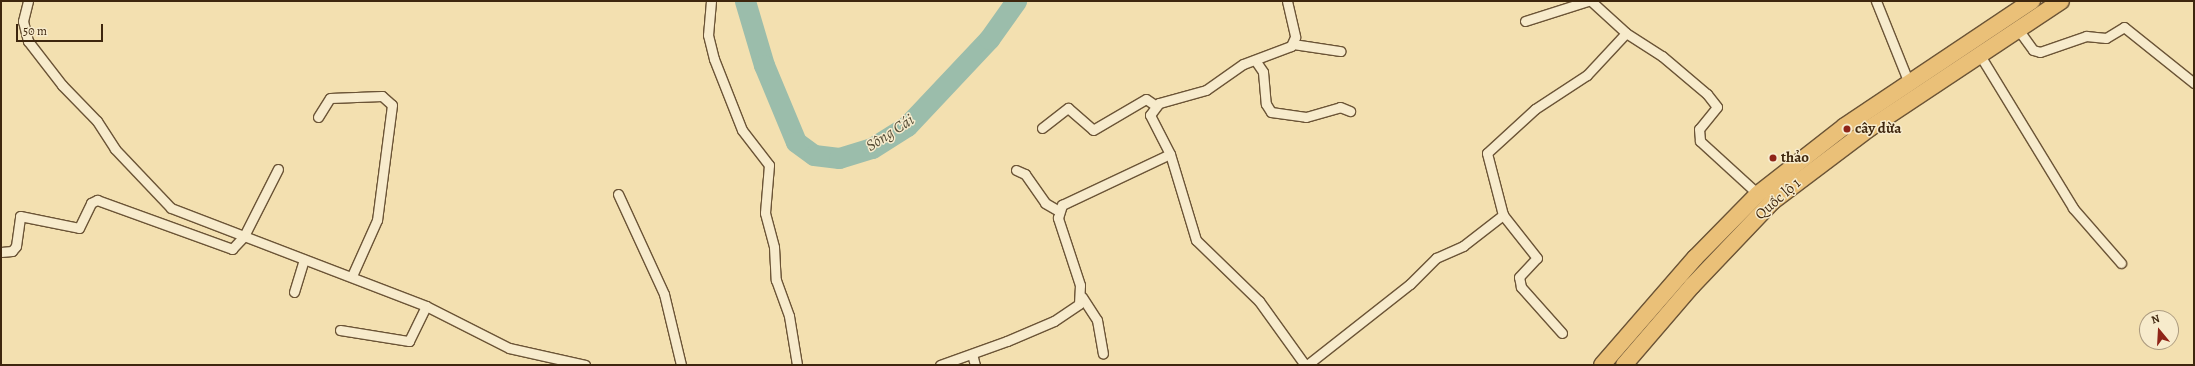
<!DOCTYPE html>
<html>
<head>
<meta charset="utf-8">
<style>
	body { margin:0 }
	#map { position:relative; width:2195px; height:366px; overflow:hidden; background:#f3e0b0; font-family:Alegreya,serif }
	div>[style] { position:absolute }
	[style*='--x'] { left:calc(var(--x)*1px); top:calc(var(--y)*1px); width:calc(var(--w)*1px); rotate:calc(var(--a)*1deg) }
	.river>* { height:21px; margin:-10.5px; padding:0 10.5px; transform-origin:10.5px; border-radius:10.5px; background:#9bbdab }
	.roads { filter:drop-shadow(1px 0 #6b5436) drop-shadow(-1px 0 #6b5436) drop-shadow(0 1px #6b5436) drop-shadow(0 -1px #6b5436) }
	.minor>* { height:9px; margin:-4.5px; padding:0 4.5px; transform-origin:4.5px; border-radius:4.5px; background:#f7ebcc }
	.trunk>* { height:16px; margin:-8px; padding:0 8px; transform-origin:8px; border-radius:8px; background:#eac078 }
	.dots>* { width:11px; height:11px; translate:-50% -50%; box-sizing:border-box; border:2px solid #f7ebcc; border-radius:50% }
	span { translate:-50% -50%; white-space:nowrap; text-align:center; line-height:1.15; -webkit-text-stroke:3px #f7ebcc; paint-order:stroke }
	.poi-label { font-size:15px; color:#3e260e; font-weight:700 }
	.left { translate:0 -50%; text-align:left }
	.street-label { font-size:15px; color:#3e260e }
	.water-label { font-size:16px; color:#554c35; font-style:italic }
	.frame { position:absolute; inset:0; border:2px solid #3e260e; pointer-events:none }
	.north { position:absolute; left:2139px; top:310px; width:40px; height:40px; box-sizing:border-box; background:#f7ebcc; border:1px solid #ad9c80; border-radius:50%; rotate:342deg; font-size:11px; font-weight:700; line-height:16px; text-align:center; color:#3e260e }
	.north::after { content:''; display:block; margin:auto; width:14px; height:18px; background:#8f2418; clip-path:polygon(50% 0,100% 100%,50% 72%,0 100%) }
	.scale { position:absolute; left:16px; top:24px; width:87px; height:18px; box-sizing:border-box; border:2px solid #3e260e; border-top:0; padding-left:5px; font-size:12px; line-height:14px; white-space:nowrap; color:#3e260e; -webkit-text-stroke:3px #f7ebcc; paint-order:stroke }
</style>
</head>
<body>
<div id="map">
	<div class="river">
		<div style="--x:745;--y:1;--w:67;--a:73.5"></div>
		<div style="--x:764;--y:65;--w:83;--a:67.4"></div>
		<div style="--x:796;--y:142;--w:22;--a:36"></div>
		<div style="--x:814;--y:155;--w:25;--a:7"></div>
		<div style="--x:839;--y:158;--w:34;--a:-17"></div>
		<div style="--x:872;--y:148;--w:41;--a:-32.2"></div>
		<div style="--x:907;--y:126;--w:120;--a:-46.7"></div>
		<div style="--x:989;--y:39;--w:47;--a:-54.6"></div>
	</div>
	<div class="roads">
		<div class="minor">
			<div style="--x:28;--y:1;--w:21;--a:104"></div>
			<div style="--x:23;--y:21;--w:21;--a:76"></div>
			<div style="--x:28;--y:41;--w:56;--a:52.3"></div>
			<div style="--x:62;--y:85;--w:50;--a:45.8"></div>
			<div style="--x:97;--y:121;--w:33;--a:57"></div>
			<div style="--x:115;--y:149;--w:81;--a:46.5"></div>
			<div style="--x:171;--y:208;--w:273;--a:21"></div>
			<div style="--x:426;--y:306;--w:93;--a:26.8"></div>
			<div style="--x:509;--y:348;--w:78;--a:12.6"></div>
			<div style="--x:711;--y:1;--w:34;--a:95"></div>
			<div style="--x:708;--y:35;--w:25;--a:76"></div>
			<div style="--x:714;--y:59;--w:76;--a:68.5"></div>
			<div style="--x:742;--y:130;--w:44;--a:52.4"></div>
			<div style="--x:769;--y:165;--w:48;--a:94.8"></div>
			<div style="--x:765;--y:213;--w:35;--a:75"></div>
			<div style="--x:774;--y:247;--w:33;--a:87"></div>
			<div style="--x:776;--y:280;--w:38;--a:70"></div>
			<div style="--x:789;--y:316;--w:50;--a:80.7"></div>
			<div style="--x:1287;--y:1;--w:37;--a:77"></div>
			<div style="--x:1295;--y:37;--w:10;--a:114"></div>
			<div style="--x:1291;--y:46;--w:51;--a:159.4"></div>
			<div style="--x:1243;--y:64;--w:45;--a:144.9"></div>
			<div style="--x:1206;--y:90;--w:49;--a:164.5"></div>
			<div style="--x:1159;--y:103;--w:15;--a:127"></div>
			<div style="--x:1150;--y:115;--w:44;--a:62.9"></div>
			<div style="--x:1170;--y:154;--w:90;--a:73.2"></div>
			<div style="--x:1196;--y:240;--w:88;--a:44.1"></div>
			<div style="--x:1259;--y:301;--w:79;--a:54.3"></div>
			<div style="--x:1591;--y:1;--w:47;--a:42.4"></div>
			<div style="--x:1626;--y:33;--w:43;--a:32.6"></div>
			<div style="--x:1662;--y:56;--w:59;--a:40.2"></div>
			<div style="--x:1707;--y:94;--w:16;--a:52"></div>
			<div style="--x:1717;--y:107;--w:28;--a:129"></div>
			<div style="--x:1699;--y:129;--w:12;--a:85"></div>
			<div style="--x:1700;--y:141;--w:79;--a:42.4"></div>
			<div style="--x:1876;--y:1;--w:88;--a:68.1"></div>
			<div style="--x:1525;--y:21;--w:66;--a:-17.6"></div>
			<div style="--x:2020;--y:32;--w:22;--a:54"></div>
			<div style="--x:2033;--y:50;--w:7;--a:16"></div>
			<div style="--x:2040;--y:52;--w:49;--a:-19.2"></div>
			<div style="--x:2086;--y:36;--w:20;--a:6"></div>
			<div style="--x:2106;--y:38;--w:21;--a:-31"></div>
			<div style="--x:2124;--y:27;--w:90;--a:38.7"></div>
			<div style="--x:1293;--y:44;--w:48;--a:8.5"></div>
			<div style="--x:1981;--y:57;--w:177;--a:58.6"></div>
			<div style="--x:2073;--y:208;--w:73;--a:48.9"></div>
			<div style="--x:1255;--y:60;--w:14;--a:56"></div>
			<div style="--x:1263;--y:72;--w:32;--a:85"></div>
			<div style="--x:1266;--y:104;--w:9;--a:58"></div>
			<div style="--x:1271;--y:112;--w:35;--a:8"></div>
			<div style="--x:1306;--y:117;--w:35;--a:-16"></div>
			<div style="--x:1340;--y:107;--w:11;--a:22"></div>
			<div style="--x:318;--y:117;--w:22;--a:-58"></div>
			<div style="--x:330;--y:98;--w:52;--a:-2.2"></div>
			<div style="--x:382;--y:96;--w:13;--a:42"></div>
			<div style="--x:392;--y:105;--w:116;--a:97.4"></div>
			<div style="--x:377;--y:220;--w:61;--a:114.1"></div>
			<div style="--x:1042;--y:128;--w:33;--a:-38"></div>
			<div style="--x:1068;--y:108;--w:33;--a:41"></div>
			<div style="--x:1093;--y:130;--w:61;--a:-30.3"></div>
			<div style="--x:1146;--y:99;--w:11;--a:34"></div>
			<div style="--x:1016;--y:170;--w:10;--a:24"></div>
			<div style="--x:1025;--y:174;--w:35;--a:55"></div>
			<div style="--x:1045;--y:203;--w:16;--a:30"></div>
			<div style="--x:618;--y:194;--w:110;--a:65.3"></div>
			<div style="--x:664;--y:294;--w:73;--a:76.5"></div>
			<div style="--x:1;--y:252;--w:11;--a:-5"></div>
			<div style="--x:12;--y:251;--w:6;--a:-51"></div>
			<div style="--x:16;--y:246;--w:30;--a:-82"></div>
			<div style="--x:20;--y:216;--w:60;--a:11.5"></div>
			<div style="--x:79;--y:228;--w:28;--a:-64"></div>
			<div style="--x:91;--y:203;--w:7;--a:-27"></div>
			<div style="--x:97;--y:200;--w:144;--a:19.9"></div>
			<div style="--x:232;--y:249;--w:18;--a:-47"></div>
			<div style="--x:244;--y:236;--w:75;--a:-63.1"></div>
			<div style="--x:294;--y:292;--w:34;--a:-73"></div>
			<div style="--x:1082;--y:297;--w:27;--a:57"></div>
			<div style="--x:1097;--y:320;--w:34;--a:80"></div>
			<div style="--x:340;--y:330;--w:70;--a:9.1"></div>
			<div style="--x:409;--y:341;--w:39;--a:-64"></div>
			<div style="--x:1562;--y:333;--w:62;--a:-131.7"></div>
			<div style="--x:1521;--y:287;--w:10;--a:-101"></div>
			<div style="--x:1519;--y:277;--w:26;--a:-47"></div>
			<div style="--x:1537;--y:258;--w:55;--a:-128.3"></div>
			<div style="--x:1503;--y:215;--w:64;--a:-104.5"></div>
			<div style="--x:1487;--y:153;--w:65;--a:-42.5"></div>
			<div style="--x:1535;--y:109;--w:62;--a:-33.2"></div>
			<div style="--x:1587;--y:75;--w:57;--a:-47.1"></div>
			<div style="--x:972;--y:354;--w:11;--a:75"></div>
			<div style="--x:940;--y:365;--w:71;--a:-19.7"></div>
			<div style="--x:1007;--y:341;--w:51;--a:-23.1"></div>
			<div style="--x:1054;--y:321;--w:30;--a:-34"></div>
			<div style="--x:1079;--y:304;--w:19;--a:-87"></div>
			<div style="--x:1080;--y:285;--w:71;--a:-108.2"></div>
			<div style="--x:1058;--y:218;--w:14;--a:-73"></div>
			<div style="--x:1062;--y:205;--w:119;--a:-25.3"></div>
			<div style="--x:1307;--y:365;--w:131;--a:-38.2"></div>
			<div style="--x:1410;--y:284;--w:37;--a:-45"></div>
			<div style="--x:1436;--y:258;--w:30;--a:-24"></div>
			<div style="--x:1463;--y:246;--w:51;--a:-37.8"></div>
		</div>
		<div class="trunk">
			<div style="--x:1602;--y:365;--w:142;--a:-49"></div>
			<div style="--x:1695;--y:258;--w:90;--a:-45.5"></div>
			<div style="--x:1758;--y:194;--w:110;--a:-38"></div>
			<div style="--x:1845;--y:126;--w:225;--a:-33.8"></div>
			<div style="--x:1624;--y:365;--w:104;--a:-49.3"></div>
			<div style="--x:1692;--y:286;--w:117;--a:-46.4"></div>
			<div style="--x:1773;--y:201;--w:121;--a:-37"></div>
			<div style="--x:1870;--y:128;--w:229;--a:-33.6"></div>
		</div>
	</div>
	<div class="dots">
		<div style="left:1847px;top:129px;background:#8f2418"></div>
		<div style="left:1773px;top:158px;background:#8f2418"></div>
	</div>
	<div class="poi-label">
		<span class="left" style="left:1855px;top:129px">cây dừa</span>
		<span class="left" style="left:1781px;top:158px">thảo</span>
	</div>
	<div class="street-label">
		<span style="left:1778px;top:199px;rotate:-41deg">Quốc lộ 1</span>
	</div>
	<div class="water-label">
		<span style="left:890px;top:133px;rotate:-33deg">Sông Cái</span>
	</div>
	<div class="frame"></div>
	<div class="north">N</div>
	<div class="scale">50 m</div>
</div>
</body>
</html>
